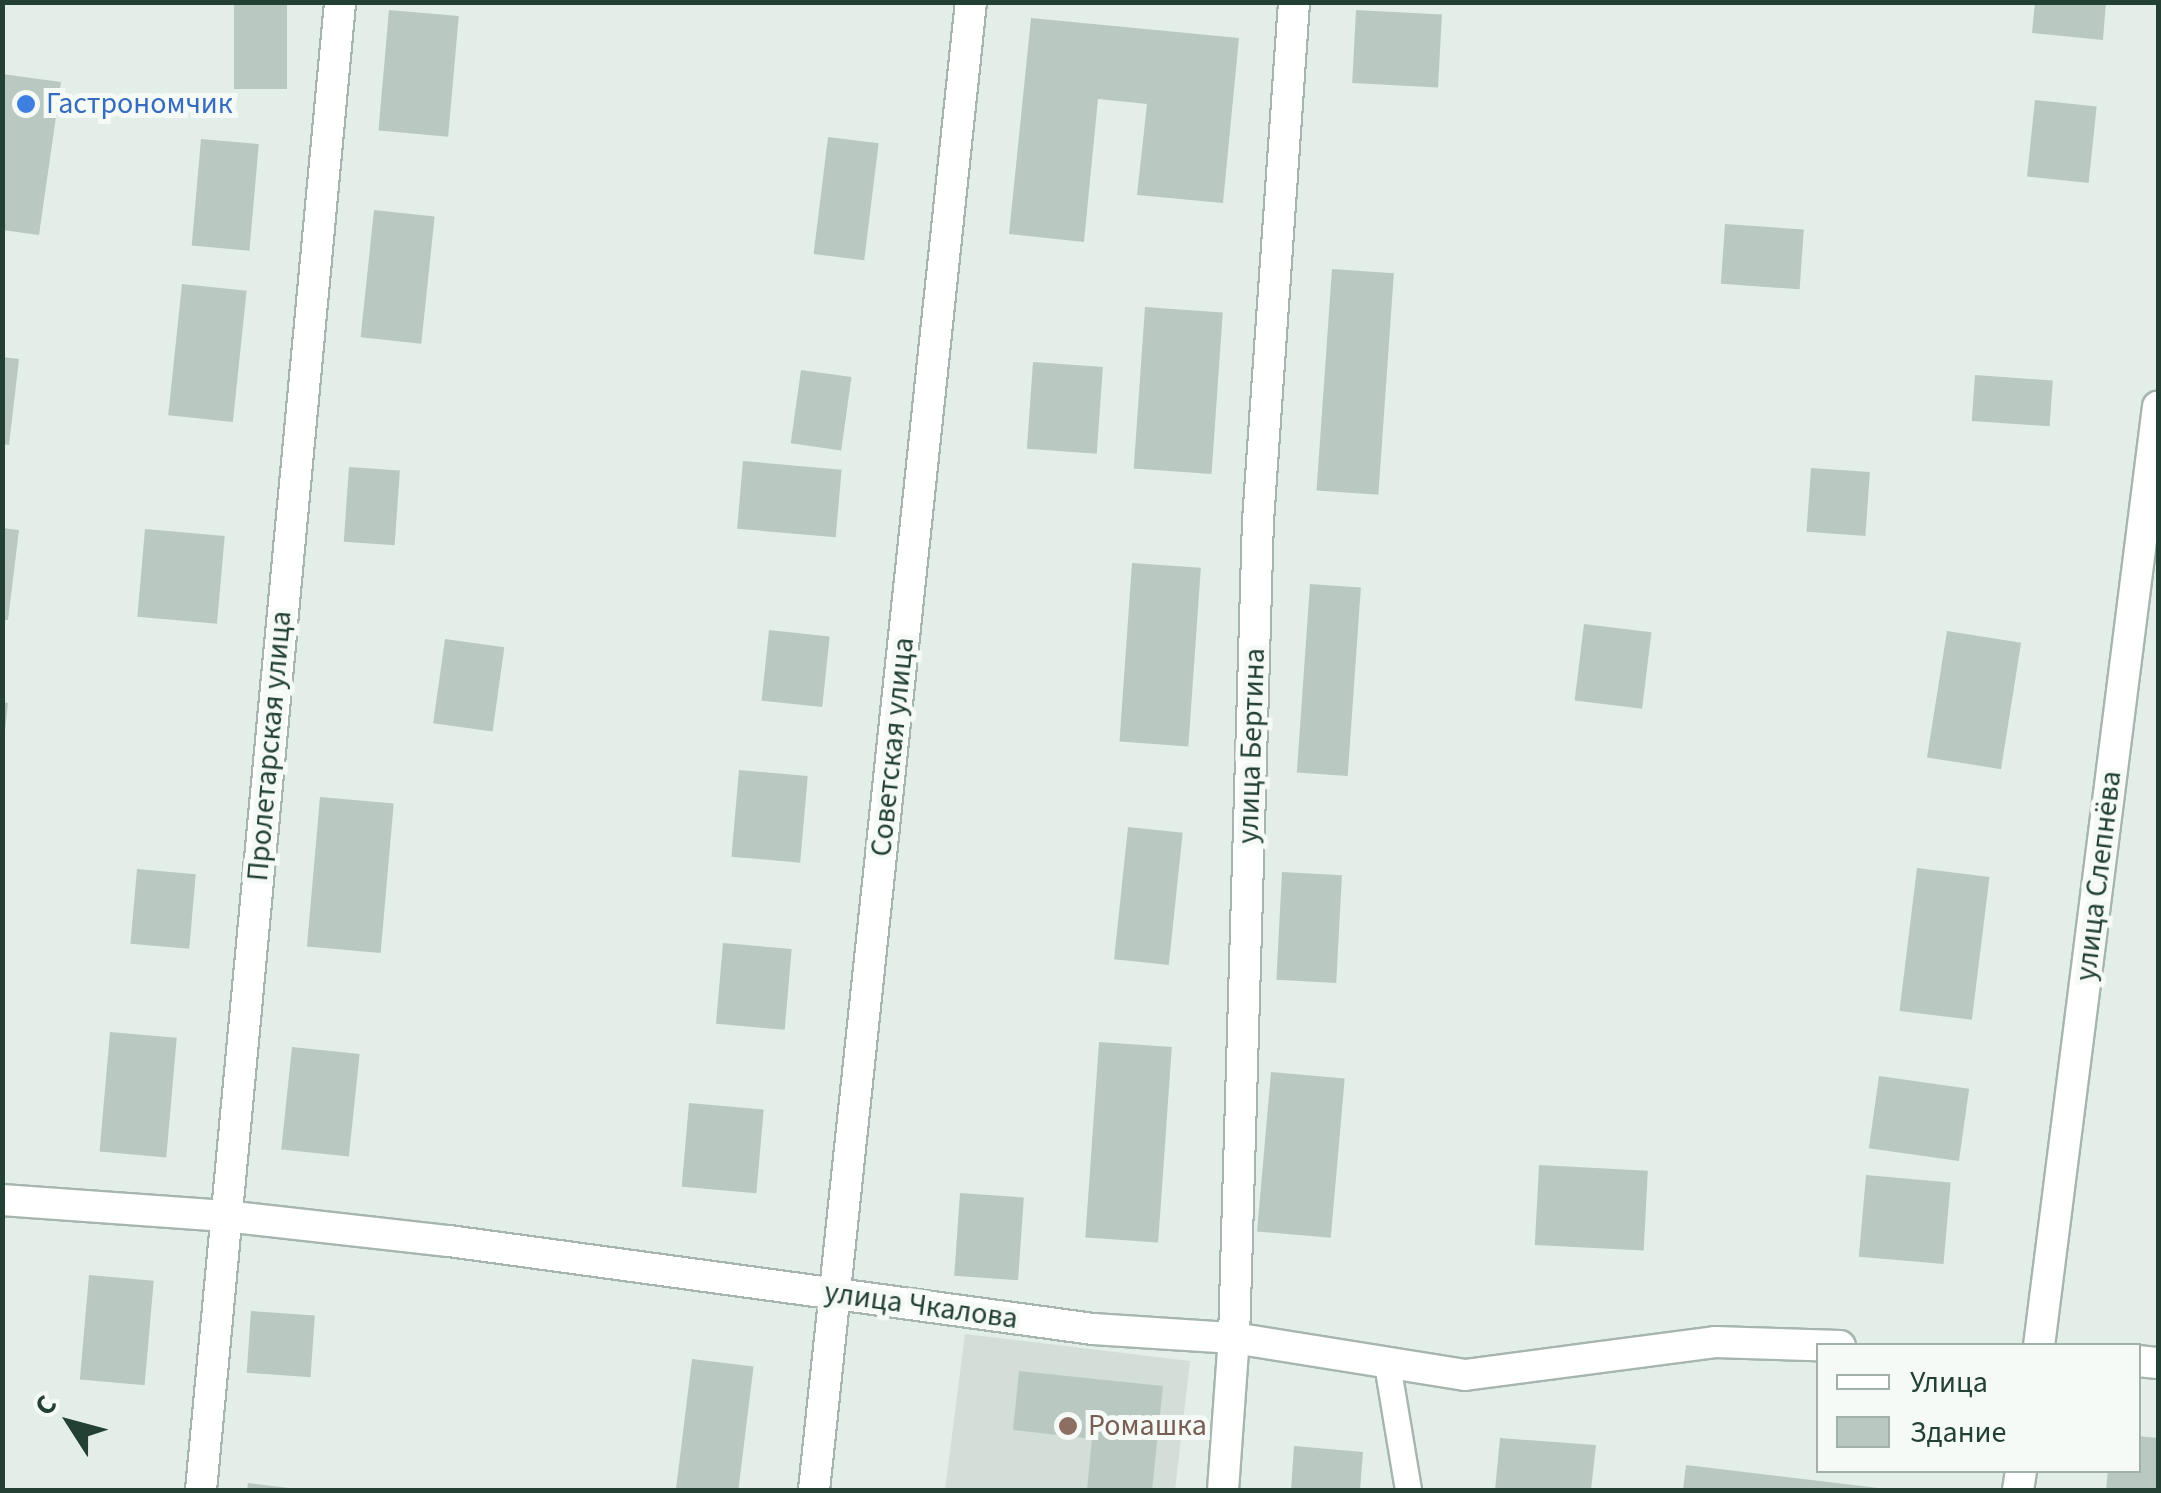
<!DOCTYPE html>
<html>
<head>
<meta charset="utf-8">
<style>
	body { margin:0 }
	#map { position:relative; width:2161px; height:1493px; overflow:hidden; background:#e4eee8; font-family:"Source Sans 3",sans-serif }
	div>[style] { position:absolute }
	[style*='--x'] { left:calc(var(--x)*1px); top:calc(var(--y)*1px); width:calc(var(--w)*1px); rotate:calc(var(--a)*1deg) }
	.built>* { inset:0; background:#d2ded7 }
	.building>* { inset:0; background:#b9c9c1; transform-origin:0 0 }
	.roads { filter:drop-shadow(2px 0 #a6b6ae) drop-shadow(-2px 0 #a6b6ae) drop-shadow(0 2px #a6b6ae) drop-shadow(0 -2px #a6b6ae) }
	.lane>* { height:25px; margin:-12.5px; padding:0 12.5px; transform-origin:12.5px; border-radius:12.5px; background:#fff }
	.street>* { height:30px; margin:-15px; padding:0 15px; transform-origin:15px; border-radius:15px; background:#fff }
	.secondary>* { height:30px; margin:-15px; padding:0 15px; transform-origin:15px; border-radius:15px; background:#fff }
	.dots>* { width:28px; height:28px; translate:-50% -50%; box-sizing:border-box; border:5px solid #f5faf7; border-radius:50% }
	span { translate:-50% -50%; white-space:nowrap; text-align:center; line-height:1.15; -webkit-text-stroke:10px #f5faf7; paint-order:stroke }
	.shop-label { font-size:30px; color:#366cbe }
	.left { translate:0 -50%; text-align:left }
	.street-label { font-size:30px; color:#234034 }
	.education-label { font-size:30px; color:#785e54 }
	.frame { position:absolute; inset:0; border:5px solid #234034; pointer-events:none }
	.legend { position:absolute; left:1816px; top:1343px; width:325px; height:130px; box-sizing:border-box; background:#f5faf7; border:2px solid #a1b0a9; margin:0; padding:12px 18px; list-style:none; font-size:30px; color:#234034 }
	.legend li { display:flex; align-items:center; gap:20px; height:50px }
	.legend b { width:50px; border:2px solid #a1b0a9 }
	.north { position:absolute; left:20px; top:1373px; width:100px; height:100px; -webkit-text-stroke:8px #f5faf7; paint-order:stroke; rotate:306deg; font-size:28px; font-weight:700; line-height:40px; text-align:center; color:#234034 }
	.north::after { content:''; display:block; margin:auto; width:35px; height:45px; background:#234034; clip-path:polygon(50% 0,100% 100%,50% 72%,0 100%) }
</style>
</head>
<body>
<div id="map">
	<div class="built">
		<div style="clip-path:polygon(965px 1334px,1190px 1361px,1175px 1490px,945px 1490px)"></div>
	</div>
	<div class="building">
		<div style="left:234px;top:2px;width:53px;height:87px"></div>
		<div style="clip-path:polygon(2035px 2px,2106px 2px,2103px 40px,2032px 33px)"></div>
		<div style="left:389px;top:10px;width:70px;height:121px;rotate:5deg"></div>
		<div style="left:1356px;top:10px;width:86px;height:73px;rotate:3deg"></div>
		<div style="clip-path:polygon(1031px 18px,1239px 38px,1223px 203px,1137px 195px,1147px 104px,1098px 99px,1084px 242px,1009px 234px)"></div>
		<div style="clip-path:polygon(2px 74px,61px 82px,39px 235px,2px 230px)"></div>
		<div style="left:2035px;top:100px;width:62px;height:77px;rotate:6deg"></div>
		<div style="left:828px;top:137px;width:51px;height:118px;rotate:7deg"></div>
		<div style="left:201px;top:139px;width:58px;height:107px;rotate:5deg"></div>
		<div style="left:374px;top:210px;width:61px;height:128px;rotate:6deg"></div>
		<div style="left:1725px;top:224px;width:79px;height:60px;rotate:4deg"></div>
		<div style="left:1332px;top:269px;width:62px;height:222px;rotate:4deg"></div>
		<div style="left:182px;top:284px;width:65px;height:132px;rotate:6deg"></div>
		<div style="left:1145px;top:307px;width:78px;height:162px;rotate:4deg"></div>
		<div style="clip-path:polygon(2px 357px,19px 359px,9px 445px,2px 444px)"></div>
		<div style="left:1033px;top:362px;width:70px;height:87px;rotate:4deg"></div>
		<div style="left:801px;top:370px;width:51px;height:74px;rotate:8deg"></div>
		<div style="left:1975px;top:375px;width:78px;height:46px;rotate:4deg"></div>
		<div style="left:743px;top:461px;width:99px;height:68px;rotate:5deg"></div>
		<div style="left:349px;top:467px;width:51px;height:75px;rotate:4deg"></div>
		<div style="left:1811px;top:468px;width:59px;height:64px;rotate:4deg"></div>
		<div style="clip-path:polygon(2px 528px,19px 530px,8px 620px,2px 620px)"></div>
		<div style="left:145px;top:529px;width:80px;height:88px;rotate:5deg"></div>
		<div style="left:1132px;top:563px;width:69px;height:179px;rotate:4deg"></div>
		<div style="left:1310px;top:584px;width:51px;height:189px;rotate:4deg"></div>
		<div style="left:1584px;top:624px;width:68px;height:77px;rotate:7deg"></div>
		<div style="left:769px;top:630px;width:61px;height:71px;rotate:6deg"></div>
		<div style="left:1947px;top:631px;width:75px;height:128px;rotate:9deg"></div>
		<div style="left:445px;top:639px;width:60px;height:85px;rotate:8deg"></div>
		<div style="clip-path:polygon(2px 702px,8px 703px,5px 730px,2px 730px)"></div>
		<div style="left:739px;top:770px;width:69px;height:87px;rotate:5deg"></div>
		<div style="left:320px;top:797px;width:74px;height:150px;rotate:5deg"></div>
		<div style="left:1128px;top:827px;width:55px;height:133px;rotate:6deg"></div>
		<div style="left:1917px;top:868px;width:73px;height:144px;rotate:7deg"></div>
		<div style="left:137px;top:869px;width:59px;height:75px;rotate:5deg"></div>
		<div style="left:1282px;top:872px;width:60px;height:108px;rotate:3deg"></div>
		<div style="left:723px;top:943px;width:69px;height:81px;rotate:5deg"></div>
		<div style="left:110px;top:1032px;width:67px;height:120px;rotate:5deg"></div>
		<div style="left:1099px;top:1042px;width:73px;height:196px;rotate:4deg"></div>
		<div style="left:292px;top:1047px;width:68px;height:103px;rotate:6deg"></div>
		<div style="left:1271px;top:1072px;width:74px;height:160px;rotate:5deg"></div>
		<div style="left:1879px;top:1076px;width:91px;height:73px;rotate:8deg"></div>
		<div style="left:689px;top:1103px;width:75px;height:84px;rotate:5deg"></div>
		<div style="left:1539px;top:1165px;width:109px;height:80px;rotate:3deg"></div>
		<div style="left:1866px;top:1175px;width:85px;height:82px;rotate:5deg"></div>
		<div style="left:960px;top:1193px;width:64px;height:83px;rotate:4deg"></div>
		<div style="left:89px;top:1275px;width:65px;height:105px;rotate:5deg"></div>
		<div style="left:251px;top:1311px;width:64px;height:62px;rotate:4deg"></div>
		<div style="left:692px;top:1359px;width:62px;height:132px;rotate:7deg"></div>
		<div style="clip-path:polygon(1019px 1371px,1163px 1386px,1152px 1490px,1087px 1490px,1092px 1439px,1013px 1430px)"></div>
		<div style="clip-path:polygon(2138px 1436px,2158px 1438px,2158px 1490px,2106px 1490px,2108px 1470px,2138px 1470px)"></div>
		<div style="clip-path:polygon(1500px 1438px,1596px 1445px,1591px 1490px,1495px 1490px)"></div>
		<div style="clip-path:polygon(1294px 1446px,1363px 1452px,1360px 1490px,1291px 1490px)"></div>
		<div style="clip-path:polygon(1686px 1465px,1878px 1488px,1878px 1490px,1683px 1490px)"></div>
		<div style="clip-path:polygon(248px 1483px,289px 1488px,289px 1490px,247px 1490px)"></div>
	</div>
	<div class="roads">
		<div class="lane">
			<div style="--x:1387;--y:1364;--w:128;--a:80.5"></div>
		</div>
		<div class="street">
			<div style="--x:2;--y:1200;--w:224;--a:4.1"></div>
			<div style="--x:225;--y:1216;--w:225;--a:6.4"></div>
			<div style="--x:449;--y:1241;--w:650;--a:7.78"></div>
			<div style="--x:1093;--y:1329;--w:141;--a:3.7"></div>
			<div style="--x:1234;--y:1338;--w:234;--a:9.1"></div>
			<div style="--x:1465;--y:1375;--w:252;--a:-7.5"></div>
			<div style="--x:1715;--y:1342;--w:125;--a:1.8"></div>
			<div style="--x:2138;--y:1361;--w:20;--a:6"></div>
			<div style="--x:201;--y:1490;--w:1494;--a:-84.66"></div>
			<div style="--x:814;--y:1490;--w:1496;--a:-83.98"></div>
			<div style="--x:1223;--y:1490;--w:152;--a:-85.9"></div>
			<div style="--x:1234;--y:1338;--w:817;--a:-88.32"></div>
			<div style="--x:1258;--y:521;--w:520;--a:-86.03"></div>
		</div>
		<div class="secondary">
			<div style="--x:2039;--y:1346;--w:947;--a:-82.78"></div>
			<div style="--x:2018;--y:1490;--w:20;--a:-81"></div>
		</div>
	</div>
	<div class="dots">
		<div style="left:26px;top:104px;background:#3f7fe0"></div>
		<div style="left:1068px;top:1426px;background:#8d6e63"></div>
	</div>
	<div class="shop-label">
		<span class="left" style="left:46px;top:104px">Гастрономчик</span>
	</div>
	<div class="street-label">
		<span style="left:270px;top:746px;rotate:-85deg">Пролетарская улица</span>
		<span style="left:1252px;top:746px;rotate:-88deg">улица Бертина</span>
		<span style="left:893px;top:747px;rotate:-84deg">Советская улица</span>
		<span style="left:2099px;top:876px;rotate:-83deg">улица Слепнёва</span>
		<span style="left:921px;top:1306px;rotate:8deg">улица Чкалова</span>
	</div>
	<div class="education-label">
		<span class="left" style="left:1088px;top:1426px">Ромашка</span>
	</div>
	<div class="frame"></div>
	<ul class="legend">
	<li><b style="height:12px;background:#fff"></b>Улица</li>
	<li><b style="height:28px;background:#b9c9c1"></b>Здание</li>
	</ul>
	<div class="north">С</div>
</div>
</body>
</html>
